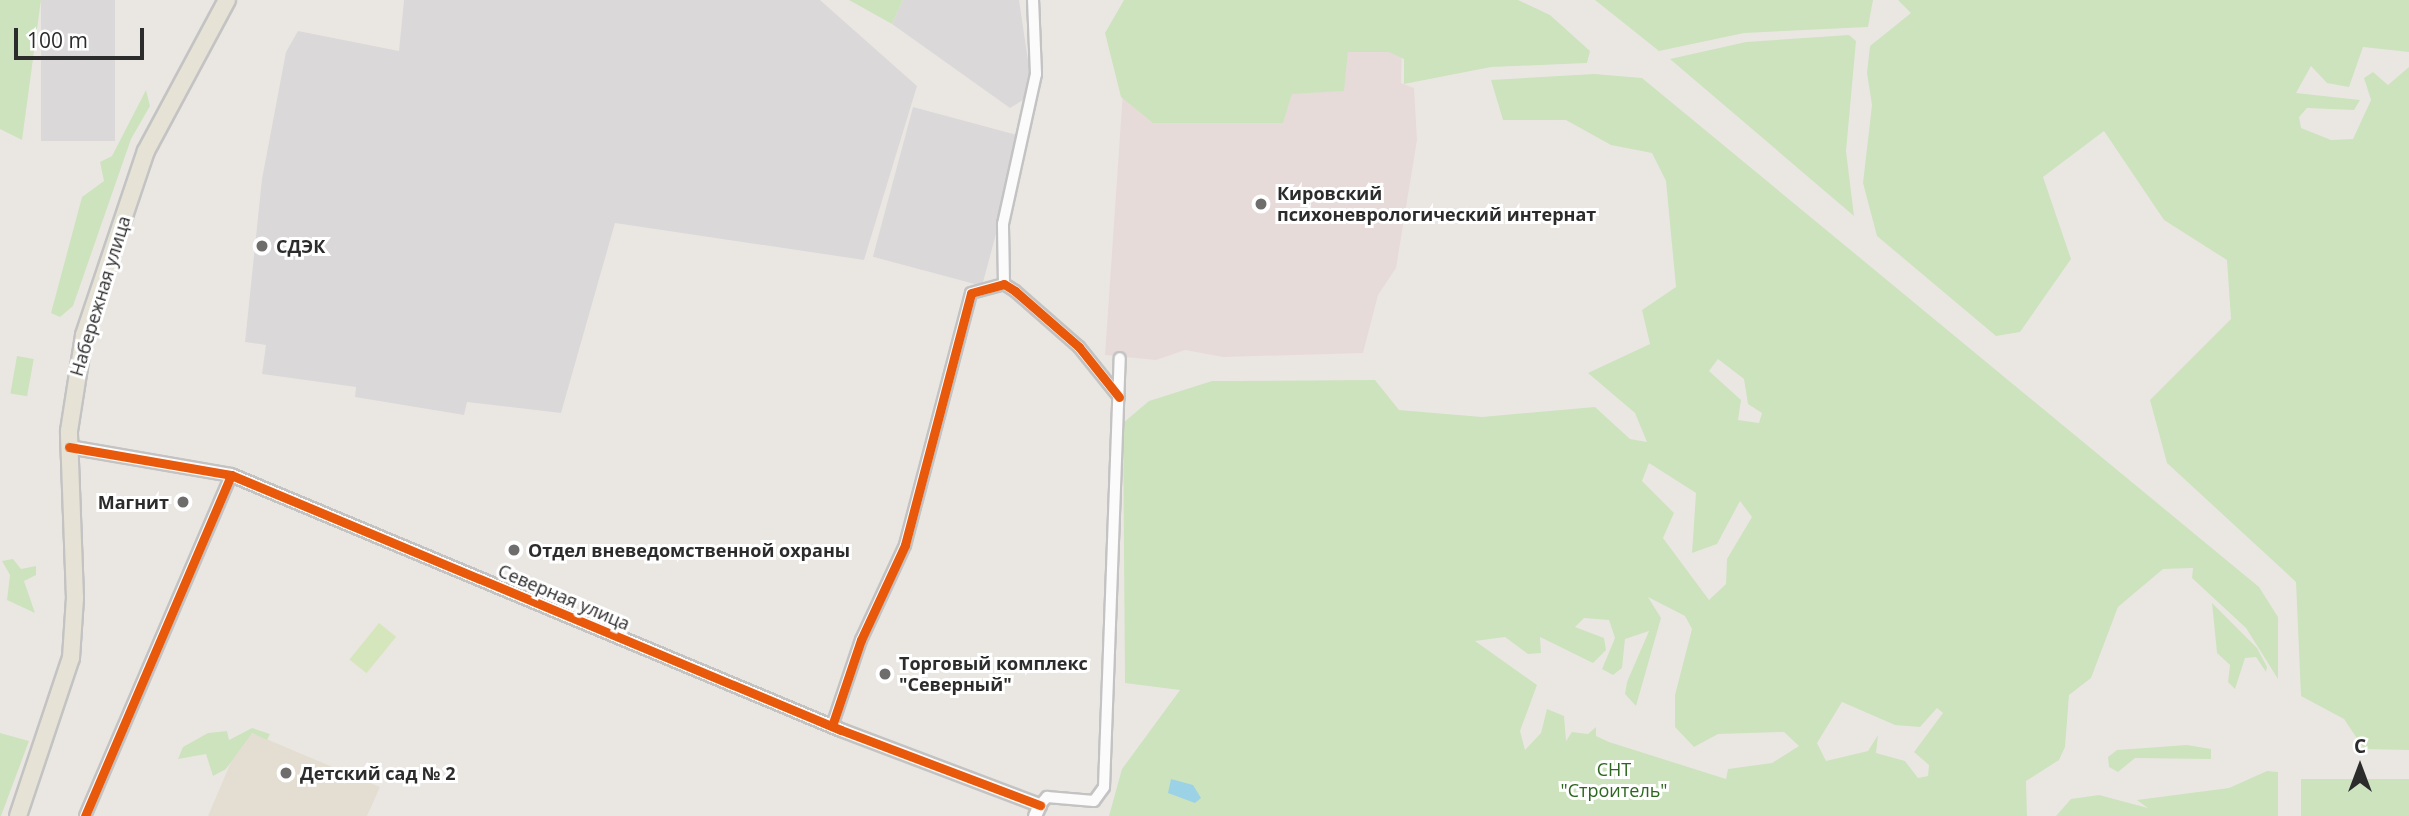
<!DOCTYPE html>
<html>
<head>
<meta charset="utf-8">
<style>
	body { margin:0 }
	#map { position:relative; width:2409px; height:816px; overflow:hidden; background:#eae7e3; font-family:"Open Sans",sans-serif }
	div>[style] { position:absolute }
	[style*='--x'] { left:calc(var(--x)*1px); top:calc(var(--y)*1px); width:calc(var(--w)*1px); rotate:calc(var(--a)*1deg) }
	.industrial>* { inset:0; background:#dbd8da; transform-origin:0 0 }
	.education>* { inset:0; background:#e4ded2 }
	.medical>* { inset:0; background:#e7dbda }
	.green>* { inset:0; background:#cde3be; transform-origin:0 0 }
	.pitch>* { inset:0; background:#d6e6bc; transform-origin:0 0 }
	.water>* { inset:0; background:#9cd2e6 }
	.roads { filter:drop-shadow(2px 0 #c4c3c3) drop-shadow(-2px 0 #c4c3c3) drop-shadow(0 2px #c4c3c3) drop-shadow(0 -2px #c4c3c3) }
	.minor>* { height:10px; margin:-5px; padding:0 5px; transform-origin:5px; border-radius:5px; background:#fcfbfb }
	.tertiary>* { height:12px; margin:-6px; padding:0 6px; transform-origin:6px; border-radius:6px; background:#fcfbfb }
	.primary>* { height:16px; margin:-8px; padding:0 8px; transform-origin:8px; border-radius:8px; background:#e6e3d6 }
	.cycleway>* { height:9px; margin:-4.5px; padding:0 4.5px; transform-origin:4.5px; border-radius:4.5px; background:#e8590c }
	.dots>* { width:19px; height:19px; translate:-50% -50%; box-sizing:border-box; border:4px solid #fff; border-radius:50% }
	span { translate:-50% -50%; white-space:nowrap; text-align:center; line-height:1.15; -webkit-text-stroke:6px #fff; paint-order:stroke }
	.poi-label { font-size:18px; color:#2c2c2c; font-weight:700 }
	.left { translate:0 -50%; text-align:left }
	.right { translate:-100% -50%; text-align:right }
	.street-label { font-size:18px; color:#2c2c2c }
	.park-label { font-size:18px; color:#2d661f }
	.north { position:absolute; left:2325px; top:732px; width:70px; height:70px; -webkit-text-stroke:5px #fff; paint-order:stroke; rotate:0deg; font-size:19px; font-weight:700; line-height:28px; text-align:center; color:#2c2c2c }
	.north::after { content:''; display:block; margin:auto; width:24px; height:32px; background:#2c2c2c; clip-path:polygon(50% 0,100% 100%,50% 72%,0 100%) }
	.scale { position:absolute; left:14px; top:28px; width:130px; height:32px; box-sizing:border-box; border:4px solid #2c2c2c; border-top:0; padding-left:9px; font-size:21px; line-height:24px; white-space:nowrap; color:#2c2c2c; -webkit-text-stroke:5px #fff; paint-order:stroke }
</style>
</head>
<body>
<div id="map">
	<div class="industrial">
		<div style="left:41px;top:0;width:74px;height:141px"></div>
		<div style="clip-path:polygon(404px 0,820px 0,917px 86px,864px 260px,615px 223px,561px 413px,467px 402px,464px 415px,355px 397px,356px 387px,262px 374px,266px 345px,245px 342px,262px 179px,286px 52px,298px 31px,399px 51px)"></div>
		<div style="clip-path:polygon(903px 0,1019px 0,1033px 94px,1010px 108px,892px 24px)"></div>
		<div style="left:913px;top:107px;width:113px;height:155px;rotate:15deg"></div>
	</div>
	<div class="education">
		<div style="clip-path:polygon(252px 733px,380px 787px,367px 816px,208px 816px,239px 743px)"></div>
	</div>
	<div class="medical">
		<div style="clip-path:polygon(1349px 42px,1402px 44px,1401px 83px,1414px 88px,1417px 140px,1396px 268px,1378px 295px,1363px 353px,1223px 357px,1185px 350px,1156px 360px,1105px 355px,1124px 76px,1345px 77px)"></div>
	</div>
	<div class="green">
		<div style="clip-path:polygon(0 0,41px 0,22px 140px,0 129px)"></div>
		<div style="clip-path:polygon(849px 0,903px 0,892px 24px)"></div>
		<div style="clip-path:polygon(1124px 0,1518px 0,1550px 15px,1590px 51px,1587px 63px,1491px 67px,1404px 84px,1404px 59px,1389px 52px,1348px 52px,1344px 91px,1292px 94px,1283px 123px,1153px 123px,1121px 97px,1105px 33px)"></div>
		<div style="clip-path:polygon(1595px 0,1873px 0,1868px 27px,1744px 33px,1659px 51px)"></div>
		<div style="clip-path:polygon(1898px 0,2409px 0,2409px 52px,2363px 47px,2349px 87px,2327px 83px,2311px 66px,2296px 93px,2360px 100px,2354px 110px,2307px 108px,2299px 117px,2301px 128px,2331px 140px,2353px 139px,2371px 100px,2364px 78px,2373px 72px,2388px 85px,2409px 67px,2409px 750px,2364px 749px,2344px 719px,2301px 696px,2296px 582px,2167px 463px,2150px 400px,2231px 319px,2227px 260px,2164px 220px,2104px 131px,2043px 177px,2071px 259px,2020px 332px,1996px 336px,1877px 236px,1863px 183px,1872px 105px,1867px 73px,1870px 46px,1911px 13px)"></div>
		<div style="clip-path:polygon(1849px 35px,1856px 41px,1846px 151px,1854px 216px,1670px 59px,1746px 42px)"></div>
		<div style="clip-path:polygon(evenodd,1594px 74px,1642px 78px,2259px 587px,2278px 617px,2278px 679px,2246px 628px,2192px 578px,2193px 568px,2163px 569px,2118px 607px,2091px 678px,2069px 695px,2065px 747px,2059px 760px,2026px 781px,2027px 816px,1109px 816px,1122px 769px,1180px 690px,1125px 683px,1123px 423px,1149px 401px,1212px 381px,1375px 380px,1399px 410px,1482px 417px,1595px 407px,1630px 439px,1647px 442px,1635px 413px,1588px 373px,1650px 344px,1642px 310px,1676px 287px,1666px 181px,1652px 153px,1611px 145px,1566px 120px,1503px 120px,1491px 80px,1594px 74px,1718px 359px,1744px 379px,1748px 404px,1762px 413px,1759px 423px,1738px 420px,1741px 400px,1709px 371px,1718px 359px,1594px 74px,1649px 463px,1696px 493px,1692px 553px,1717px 544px,1740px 501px,1752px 517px,1727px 559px,1726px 584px,1709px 600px,1663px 538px,1674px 513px,1642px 481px,1649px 463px,1594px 74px,1648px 597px,1685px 616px,1692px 629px,1675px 695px,1675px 727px,1694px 747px,1718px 734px,1784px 732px,1799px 746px,1772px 763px,1728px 769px,1726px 779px,1609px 742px,1596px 736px,1596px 727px,1588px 734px,1572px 732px,1566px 741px,1564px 716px,1547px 709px,1541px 733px,1525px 750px,1520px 731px,1537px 685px,1475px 641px,1505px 637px,1528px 654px,1541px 653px,1540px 637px,1593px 663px,1606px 650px,1604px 638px,1575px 627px,1584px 618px,1609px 620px,1615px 638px,1602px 669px,1613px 675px,1622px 668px,1625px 639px,1649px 631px,1627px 682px,1625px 694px,1636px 706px,1661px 618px,1648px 597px,1594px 74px,1842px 702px,1895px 725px,1920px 727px,1937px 708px,1943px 713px,1914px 752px,1929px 765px,1928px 776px,1918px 778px,1905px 761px,1876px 753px,1878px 735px,1868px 751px,1826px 761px,1817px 743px,1842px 702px)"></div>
		<div style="clip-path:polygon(146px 90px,150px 106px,131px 139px,73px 306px,60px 317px,51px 313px,82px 197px,104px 181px,100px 162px,112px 156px)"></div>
		<div style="left:17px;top:356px;width:17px;height:38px;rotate:10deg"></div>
		<div style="clip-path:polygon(13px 559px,21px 569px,36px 566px,36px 575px,24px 581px,35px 613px,7px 600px,10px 575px,2px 561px)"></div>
		<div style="clip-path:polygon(2212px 603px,2257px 648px,2267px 667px,2266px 672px,2256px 657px,2245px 658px,2235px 689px,2228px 682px,2230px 665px,2217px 653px)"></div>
		<div style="clip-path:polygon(252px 728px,270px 734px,267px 740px,252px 733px,226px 769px,213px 776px,206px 754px,178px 759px,183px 747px,208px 733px,227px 731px,229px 740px)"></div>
		<div style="clip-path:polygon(0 733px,29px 741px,1px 816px,0 816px)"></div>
		<div style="clip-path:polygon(2187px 745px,2211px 749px,2211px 759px,2135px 758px,2118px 772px,2109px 767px,2108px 757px,2117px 750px)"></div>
		<div style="clip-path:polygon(2267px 771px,2278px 772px,2278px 816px,2056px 816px,2071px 799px,2099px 795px,2148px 808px,2137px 800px,2229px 788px)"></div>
		<div style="left:2409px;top:779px;width:37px;height:108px;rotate:90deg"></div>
	</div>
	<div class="pitch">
		<div style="left:379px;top:623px;width:22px;height:47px;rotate:39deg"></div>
	</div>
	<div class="water">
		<div style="clip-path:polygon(1171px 779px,1193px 785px,1201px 798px,1195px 803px,1168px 793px)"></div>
	</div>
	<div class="roads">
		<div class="minor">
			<div style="--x:1004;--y:284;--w:60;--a:-91"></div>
			<div style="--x:1003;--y:224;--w:154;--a:-77.6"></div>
			<div style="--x:1036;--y:74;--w:74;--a:-92.3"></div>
			<div style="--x:832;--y:726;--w:91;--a:-71.4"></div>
			<div style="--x:861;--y:640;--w:105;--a:-65.1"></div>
			<div style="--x:905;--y:545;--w:260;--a:-75.3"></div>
			<div style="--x:971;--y:293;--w:34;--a:-15"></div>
			<div style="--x:1004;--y:284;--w:13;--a:32"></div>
			<div style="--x:1015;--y:291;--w:85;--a:41.2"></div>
			<div style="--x:1079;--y:347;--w:64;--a:51.3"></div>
			<div style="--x:1040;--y:805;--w:11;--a:-49"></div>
			<div style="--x:1047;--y:797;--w:47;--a:4.9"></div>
			<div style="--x:1094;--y:801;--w:17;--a:-54"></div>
			<div style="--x:1104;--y:787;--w:429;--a:-87.9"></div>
			<div style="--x:85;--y:816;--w:371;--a:-66.8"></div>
		</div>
		<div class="tertiary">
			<div style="--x:69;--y:447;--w:164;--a:9.8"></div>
			<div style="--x:231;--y:475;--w:661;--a:22.69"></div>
			<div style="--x:841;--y:730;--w:213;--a:20.7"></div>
			<div style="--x:1040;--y:805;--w:12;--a:114"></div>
		</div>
		<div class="primary">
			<div style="--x:18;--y:816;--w:167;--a:-71.5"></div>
			<div style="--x:71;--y:658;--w:60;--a:-86.2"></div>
			<div style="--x:75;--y:598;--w:167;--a:-92.1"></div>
			<div style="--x:69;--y:431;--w:97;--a:-81.1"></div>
			<div style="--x:84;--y:335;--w:194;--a:-71.4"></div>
			<div style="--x:146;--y:151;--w:171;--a:-61.8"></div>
		</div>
	</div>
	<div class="cycleway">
		<div style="--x:69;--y:447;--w:164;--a:9.8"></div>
		<div style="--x:231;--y:475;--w:661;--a:22.69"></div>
		<div style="--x:841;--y:730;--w:213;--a:20.7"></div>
		<div style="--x:832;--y:726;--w:91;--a:-71.4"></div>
		<div style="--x:861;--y:640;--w:105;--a:-65.1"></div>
		<div style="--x:905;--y:545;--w:260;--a:-75.3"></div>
		<div style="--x:971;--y:293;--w:34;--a:-15"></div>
		<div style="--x:1004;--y:284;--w:13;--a:32"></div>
		<div style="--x:1015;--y:291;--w:85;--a:41.2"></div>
		<div style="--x:1079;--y:347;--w:64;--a:51.3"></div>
		<div style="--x:85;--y:816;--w:371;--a:-66.8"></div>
	</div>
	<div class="dots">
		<div style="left:1261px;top:204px;background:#6e6d6c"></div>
		<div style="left:262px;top:246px;background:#6e6d6c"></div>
		<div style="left:183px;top:502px;background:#6e6d6c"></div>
		<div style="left:514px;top:550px;background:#6e6d6c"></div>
		<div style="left:885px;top:674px;background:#6e6d6c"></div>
		<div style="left:286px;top:773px;background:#6e6d6c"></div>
	</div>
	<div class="poi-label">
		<span class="left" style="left:1277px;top:204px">Кировский<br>психоневрологический интернат</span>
		<span class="left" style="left:276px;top:246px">СДЭК</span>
		<span class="right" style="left:169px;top:502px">Магнит</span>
		<span class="left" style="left:528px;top:550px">Отдел вневедомственной охраны</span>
		<span class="left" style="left:899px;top:674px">Торговый комплекс<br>"Северный"</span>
		<span class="left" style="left:300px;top:773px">Детский сад № 2</span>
	</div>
	<div class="street-label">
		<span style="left:100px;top:296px;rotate:-73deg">Набережная улица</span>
		<span style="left:564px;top:597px;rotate:23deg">Северная улица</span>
	</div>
	<div class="park-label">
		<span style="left:1614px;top:780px">СНТ<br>"Строитель"</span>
	</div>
	<div class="north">С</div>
	<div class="scale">100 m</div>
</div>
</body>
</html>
